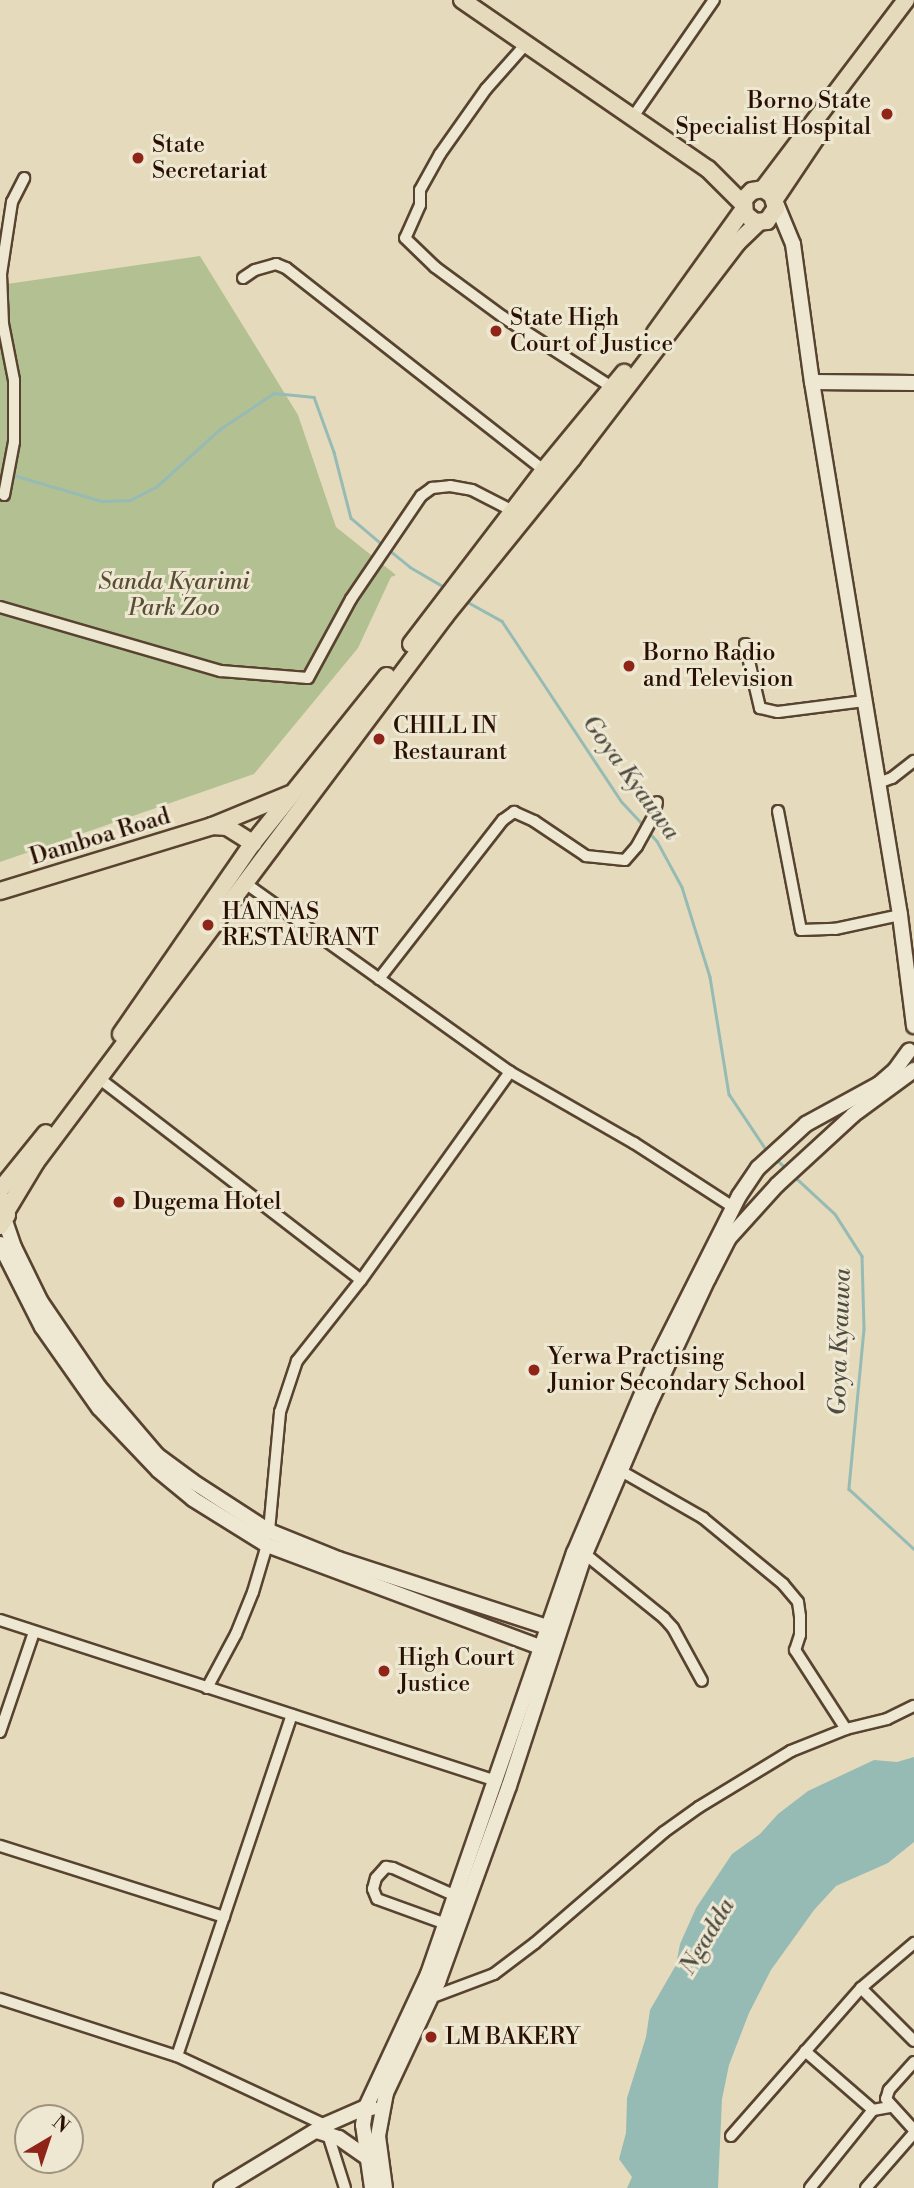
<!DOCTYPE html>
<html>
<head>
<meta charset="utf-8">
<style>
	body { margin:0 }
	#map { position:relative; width:914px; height:2188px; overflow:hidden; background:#e5dbbc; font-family:"Libre Bodoni",serif }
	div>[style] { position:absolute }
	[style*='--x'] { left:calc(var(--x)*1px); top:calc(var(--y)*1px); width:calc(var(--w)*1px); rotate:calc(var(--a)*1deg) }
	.green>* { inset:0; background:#b3c092 }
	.water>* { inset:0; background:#96bbb5 }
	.stream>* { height:2.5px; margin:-1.25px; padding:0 1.25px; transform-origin:1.25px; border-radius:1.25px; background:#96bbb5 }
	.roads { filter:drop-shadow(2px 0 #584330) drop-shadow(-2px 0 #584330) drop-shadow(0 2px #584330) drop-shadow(0 -2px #584330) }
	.street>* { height:10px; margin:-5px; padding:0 5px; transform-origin:5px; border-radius:5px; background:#eee8d3 }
	.secondary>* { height:14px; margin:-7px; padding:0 7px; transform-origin:7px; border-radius:7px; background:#eee8d3 }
	.primary>* { height:16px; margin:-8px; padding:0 8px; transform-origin:8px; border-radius:8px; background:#e5dbbc }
	.dots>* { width:19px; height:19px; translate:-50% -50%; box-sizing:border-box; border:4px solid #eee8d3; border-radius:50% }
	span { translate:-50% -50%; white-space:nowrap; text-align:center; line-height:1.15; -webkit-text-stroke:6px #eee8d3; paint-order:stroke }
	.poi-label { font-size:23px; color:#291002 }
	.right { translate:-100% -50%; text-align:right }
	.left { translate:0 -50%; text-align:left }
	.park-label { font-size:23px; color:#594e34; font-style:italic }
	.street-label { font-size:23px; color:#291002 }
	.water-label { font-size:24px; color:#4f4c41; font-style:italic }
	.north { position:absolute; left:14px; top:2104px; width:70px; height:70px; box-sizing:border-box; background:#eee8d3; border:2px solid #9f927f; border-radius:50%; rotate:39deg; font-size:19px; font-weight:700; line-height:28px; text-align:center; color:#291002 }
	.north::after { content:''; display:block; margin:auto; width:24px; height:32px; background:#8f2418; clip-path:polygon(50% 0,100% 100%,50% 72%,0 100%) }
</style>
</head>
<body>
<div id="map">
	<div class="green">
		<div style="clip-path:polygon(200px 256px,298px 415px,336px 527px,396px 575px,391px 577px,358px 648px,254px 774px,0 862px,0 285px)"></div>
	</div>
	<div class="water">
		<div style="clip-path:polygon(914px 1757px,914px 1842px,888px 1863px,836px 1886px,814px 1910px,771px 1970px,749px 2013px,729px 2065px,722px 2099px,718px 2188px,627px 2188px,632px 2177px,619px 2159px,626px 2133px,627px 2098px,646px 2037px,650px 2010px,676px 1965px,680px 1944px,696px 1908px,732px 1854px,760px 1834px,778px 1814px,808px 1791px,874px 1760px,897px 1762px)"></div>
	</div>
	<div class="stream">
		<div style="--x:10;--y:474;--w:96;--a:16.4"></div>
		<div style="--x:102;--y:501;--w:28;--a:-2"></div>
		<div style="--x:130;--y:500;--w:29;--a:-27"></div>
		<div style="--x:156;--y:487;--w:86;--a:-42.2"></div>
		<div style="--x:220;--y:429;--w:65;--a:-33.7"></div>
		<div style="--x:274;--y:393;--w:40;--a:5.7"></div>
		<div style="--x:314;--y:397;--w:59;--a:70"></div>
		<div style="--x:334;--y:452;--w:68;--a:75.6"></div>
		<div style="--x:351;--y:518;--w:42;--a:40.2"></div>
		<div style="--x:388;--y:549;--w:28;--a:39"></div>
		<div style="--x:410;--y:567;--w:42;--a:30.3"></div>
		<div style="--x:466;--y:601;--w:41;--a:29.1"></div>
		<div style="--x:502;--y:621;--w:217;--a:56.5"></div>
		<div style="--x:622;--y:802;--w:33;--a:47"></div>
		<div style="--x:648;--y:831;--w:13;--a:48"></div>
		<div style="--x:657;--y:841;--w:52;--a:61.5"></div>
		<div style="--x:682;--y:887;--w:94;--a:72.7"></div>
		<div style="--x:710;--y:977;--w:119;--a:80.8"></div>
		<div style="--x:729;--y:1094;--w:69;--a:56.3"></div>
		<div style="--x:775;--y:1158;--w:18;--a:43"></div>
		<div style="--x:795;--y:1177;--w:54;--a:42.8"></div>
		<div style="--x:835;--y:1214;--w:50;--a:57.3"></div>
		<div style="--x:862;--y:1256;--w:73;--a:88.4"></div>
		<div style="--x:864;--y:1329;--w:161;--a:95.4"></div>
		<div style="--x:849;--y:1489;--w:88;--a:42.7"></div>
	</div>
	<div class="roads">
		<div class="street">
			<div style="--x:526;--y:44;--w:60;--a:131.6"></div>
			<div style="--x:486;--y:89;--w:80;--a:125.3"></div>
			<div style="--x:440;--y:154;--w:41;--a:119.1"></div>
			<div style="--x:420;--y:190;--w:15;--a:90"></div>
			<div style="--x:420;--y:205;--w:36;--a:114"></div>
			<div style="--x:405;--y:238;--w:42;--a:44"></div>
			<div style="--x:435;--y:267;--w:84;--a:36.3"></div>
			<div style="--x:503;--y:317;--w:131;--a:32.8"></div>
			<div style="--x:637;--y:111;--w:135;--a:-55.3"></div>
			<div style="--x:243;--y:278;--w:14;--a:-34"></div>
			<div style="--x:255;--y:270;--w:22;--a:-16"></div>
			<div style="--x:276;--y:264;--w:11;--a:22"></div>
			<div style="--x:286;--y:268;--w:328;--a:38.1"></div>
			<div style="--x:4;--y:495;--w:54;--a:-79.3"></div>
			<div style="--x:14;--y:442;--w:62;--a:-90"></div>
			<div style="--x:14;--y:380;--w:57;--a:-101.1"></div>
			<div style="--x:3;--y:324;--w:50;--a:-92.3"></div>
			<div style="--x:1;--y:274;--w:73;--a:-81.3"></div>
			<div style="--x:12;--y:202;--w:27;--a:-63"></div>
			<div style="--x:0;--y:607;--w:230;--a:16.2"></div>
			<div style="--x:221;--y:671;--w:87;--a:4.6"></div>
			<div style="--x:308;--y:678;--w:90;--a:-61.4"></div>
			<div style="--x:351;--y:599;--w:125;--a:-55.8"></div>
			<div style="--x:421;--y:496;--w:14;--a:-36"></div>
			<div style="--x:432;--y:488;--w:18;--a:-6"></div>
			<div style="--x:450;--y:486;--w:22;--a:10"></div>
			<div style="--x:472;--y:490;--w:46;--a:27.1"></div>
			<div style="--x:745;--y:644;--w:66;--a:76.8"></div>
			<div style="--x:760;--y:708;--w:18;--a:13"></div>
			<div style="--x:778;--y:712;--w:87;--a:-7.3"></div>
			<div style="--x:878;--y:783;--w:15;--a:-20"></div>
			<div style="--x:892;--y:778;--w:28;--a:-38"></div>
			<div style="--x:778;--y:811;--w:121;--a:79.1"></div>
			<div style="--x:801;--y:930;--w:34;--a:-2"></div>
			<div style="--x:835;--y:929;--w:66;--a:-12.2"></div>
			<div style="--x:245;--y:883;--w:325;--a:35.5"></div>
			<div style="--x:510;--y:1072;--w:143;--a:29.8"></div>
			<div style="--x:634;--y:1143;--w:118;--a:32.9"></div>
			<div style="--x:379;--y:979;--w:202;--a:-52.1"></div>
			<div style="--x:503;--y:820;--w:14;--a:-36"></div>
			<div style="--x:514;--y:812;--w:22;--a:24"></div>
			<div style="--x:534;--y:821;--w:63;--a:33.9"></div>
			<div style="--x:586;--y:856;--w:39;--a:6"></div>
			<div style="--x:625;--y:860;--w:18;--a:-49"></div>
			<div style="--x:637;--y:846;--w:38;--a:-61"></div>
			<div style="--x:655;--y:813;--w:11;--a:-80"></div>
			<div style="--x:100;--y:1079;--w:329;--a:37.6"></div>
			<div style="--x:621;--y:1471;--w:95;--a:29.8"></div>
			<div style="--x:703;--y:1518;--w:104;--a:39.5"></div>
			<div style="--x:783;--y:1584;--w:23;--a:50"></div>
			<div style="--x:798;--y:1602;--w:14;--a:82"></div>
			<div style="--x:800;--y:1616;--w:19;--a:90"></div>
			<div style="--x:800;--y:1635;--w:16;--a:108"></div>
			<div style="--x:795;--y:1650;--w:94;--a:57.2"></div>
			<div style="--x:269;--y:1531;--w:120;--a:-84.7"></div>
			<div style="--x:280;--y:1412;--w:54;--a:-71.6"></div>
			<div style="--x:297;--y:1361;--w:103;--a:-51.7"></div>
			<div style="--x:361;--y:1280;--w:256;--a:-54.4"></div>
			<div style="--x:585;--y:1554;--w:102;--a:39"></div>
			<div style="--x:664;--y:1618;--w:13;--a:48"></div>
			<div style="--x:673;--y:1628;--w:60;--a:61.3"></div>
			<div style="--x:0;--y:1620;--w:521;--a:17.98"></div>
			<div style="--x:207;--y:1688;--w:61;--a:-61.8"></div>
			<div style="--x:236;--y:1634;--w:45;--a:-68"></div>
			<div style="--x:253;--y:1592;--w:49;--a:-73.4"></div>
			<div style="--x:0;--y:1732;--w:106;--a:-71.2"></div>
			<div style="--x:0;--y:1846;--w:235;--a:17.6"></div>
			<div style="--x:446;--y:1924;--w:73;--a:-160.1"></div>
			<div style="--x:377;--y:1899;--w:11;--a:-112"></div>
			<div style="--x:373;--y:1889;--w:11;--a:-75"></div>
			<div style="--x:376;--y:1878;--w:15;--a:-48"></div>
			<div style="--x:386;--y:1867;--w:7;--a:8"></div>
			<div style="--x:393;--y:1868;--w:69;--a:24"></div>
			<div style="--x:861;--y:1988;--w:75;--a:45"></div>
			<div style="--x:430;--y:1998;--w:68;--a:-20.6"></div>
			<div style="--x:494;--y:1974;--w:51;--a:-37.1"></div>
			<div style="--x:535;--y:1943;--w:170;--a:-40.7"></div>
			<div style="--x:664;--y:1832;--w:43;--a:-35.5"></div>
			<div style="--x:699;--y:1807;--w:108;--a:-31.3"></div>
			<div style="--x:791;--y:1751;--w:59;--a:-21.8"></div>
			<div style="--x:846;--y:1729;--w:42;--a:-13.7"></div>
			<div style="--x:887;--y:1719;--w:30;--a:-26"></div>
			<div style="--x:0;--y:1999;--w:186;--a:17.9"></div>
			<div style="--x:177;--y:2056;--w:163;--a:25"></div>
			<div style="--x:325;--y:2125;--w:66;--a:72.4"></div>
			<div style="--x:805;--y:2051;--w:90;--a:40.9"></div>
			<div style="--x:873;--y:2110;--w:17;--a:-10"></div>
			<div style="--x:177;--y:2056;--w:360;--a:-71.4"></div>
			<div style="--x:914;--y:2062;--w:38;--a:132"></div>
			<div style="--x:889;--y:2090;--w:9;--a:108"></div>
			<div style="--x:886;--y:2099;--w:42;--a:47.9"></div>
			<div style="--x:731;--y:2136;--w:197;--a:-48.7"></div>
			<div style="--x:861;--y:1988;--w:70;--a:-40.3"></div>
			<div style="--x:810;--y:2188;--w:100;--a:-51.1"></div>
			<div style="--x:866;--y:2188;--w:73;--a:-48.9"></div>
		</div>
		<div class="secondary">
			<div style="--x:776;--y:203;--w:44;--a:67.5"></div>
			<div style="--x:793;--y:244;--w:139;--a:82.2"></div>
			<div style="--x:812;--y:382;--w:540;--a:80.62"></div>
			<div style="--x:900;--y:915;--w:112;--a:82.8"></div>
			<div style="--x:812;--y:382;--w:102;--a:0.6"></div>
			<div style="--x:5;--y:1221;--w:28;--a:71"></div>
			<div style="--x:14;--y:1247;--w:61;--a:63.9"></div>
			<div style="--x:41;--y:1302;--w:103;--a:55.7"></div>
			<div style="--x:99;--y:1387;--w:89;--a:49.5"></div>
			<div style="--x:157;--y:1455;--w:44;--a:36.6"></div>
			<div style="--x:192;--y:1481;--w:92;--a:33"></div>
			<div style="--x:269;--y:1531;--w:74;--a:22.1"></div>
			<div style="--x:338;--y:1559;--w:230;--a:18"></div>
			<div style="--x:0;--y:1244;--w:93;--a:63.2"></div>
			<div style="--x:42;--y:1327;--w:99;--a:54.9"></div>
			<div style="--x:99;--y:1408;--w:86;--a:46.4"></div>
			<div style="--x:158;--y:1470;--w:45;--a:39.6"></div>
			<div style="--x:193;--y:1499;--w:87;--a:31.9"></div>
			<div style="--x:267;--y:1545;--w:302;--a:20.5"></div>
			<div style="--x:317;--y:2131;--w:23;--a:18"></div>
			<div style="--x:339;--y:2138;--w:35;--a:35"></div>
			<div style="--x:221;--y:2188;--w:122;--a:-31.2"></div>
			<div style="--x:325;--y:2125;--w:45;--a:-23.7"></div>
			<div style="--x:366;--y:2107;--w:6;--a:9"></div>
			<div style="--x:372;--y:2188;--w:64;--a:-98.1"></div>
			<div style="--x:363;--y:2125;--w:18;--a:-81"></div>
			<div style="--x:366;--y:2107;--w:147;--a:-65"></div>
			<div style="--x:428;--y:1974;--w:446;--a:-70.9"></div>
			<div style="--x:574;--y:1553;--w:207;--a:-66.9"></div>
			<div style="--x:655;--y:1363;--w:187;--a:-63.3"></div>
			<div style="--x:739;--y:1196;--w:34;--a:-56"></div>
			<div style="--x:758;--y:1168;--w:65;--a:-42.5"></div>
			<div style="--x:806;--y:1124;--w:83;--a:-28.7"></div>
			<div style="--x:879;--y:1084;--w:21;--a:-41"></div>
			<div style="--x:895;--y:1070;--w:24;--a:-54"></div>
			<div style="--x:385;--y:2188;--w:52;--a:-97.7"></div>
			<div style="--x:378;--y:2136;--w:44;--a:-79.5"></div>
			<div style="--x:386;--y:2093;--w:123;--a:-64.9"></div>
			<div style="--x:438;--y:1982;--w:208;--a:-70.1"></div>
			<div style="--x:509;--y:1786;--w:244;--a:-71.9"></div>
			<div style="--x:585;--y:1554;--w:158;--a:-66.8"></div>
			<div style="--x:647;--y:1409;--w:144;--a:-64.9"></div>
			<div style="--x:708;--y:1279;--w:46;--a:-62.9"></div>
			<div style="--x:729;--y:1238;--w:72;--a:-47.8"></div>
			<div style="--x:777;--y:1185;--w:103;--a:-42.6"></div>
			<div style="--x:853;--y:1115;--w:76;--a:-36.4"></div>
		</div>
		<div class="primary">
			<div style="--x:462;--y:0;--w:298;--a:34.5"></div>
			<div style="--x:708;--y:169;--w:49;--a:45"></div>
			<div style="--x:763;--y:189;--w:11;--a:34"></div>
			<div style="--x:772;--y:195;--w:14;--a:73"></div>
			<div style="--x:776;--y:208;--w:16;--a:125"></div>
			<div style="--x:767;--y:221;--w:12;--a:175"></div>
			<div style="--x:755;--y:222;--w:13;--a:-141"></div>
			<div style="--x:745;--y:214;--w:15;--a:-94"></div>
			<div style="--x:744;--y:199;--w:11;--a:-45"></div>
			<div style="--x:752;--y:191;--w:11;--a:-10"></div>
			<div style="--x:763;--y:189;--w:237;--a:-52.9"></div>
			<div style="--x:775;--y:199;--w:73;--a:-56.1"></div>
			<div style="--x:655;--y:333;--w:151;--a:-54.4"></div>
			<div style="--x:411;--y:644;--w:219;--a:-52.6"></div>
			<div style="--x:544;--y:470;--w:126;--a:-50.5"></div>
			<div style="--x:212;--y:826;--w:15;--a:4"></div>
			<div style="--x:227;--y:827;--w:31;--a:32"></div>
			<div style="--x:0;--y:891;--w:222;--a:-17"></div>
			<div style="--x:212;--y:826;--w:84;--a:-22.3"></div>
			<div style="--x:121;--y:1034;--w:232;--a:-55.4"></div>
			<div style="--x:253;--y:843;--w:214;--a:-51.3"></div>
			<div style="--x:0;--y:1190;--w:73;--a:-51.1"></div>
			<div style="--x:7;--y:1210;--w:56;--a:-58.9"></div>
			<div style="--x:36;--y:1162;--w:682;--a:-53.16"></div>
			<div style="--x:445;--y:616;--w:202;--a:-51"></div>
			<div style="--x:572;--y:459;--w:272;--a:-52.6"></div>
			<div style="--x:737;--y:243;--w:30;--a:-44"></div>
			<div style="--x:0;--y:1226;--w:13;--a:-58"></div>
			<div style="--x:7;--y:1215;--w:15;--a:-106"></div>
		</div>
	</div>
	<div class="dots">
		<div style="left:887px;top:114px;background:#8f2418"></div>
		<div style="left:138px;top:158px;background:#8f2418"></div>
		<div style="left:496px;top:331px;background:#8f2418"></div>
		<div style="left:629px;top:666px;background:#8f2418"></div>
		<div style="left:379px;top:739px;background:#8f2418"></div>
		<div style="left:208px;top:925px;background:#8f2418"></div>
		<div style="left:119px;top:1202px;background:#8f2418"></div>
		<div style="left:534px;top:1370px;background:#8f2418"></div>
		<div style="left:384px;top:1671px;background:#8f2418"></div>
		<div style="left:431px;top:2037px;background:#8f2418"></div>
	</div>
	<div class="poi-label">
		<span class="right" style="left:871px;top:114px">Borno State<br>Specialist Hospital</span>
		<span class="left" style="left:152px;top:158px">State<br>Secretariat</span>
		<span class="left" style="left:510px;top:331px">State High<br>Court of Justice</span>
		<span class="left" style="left:643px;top:666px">Borno Radio<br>and Television</span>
		<span class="left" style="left:393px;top:739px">CHILL IN<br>Restaurant</span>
		<span class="left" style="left:222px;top:925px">HANNAS<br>RESTAURANT</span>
		<span class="left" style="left:133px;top:1202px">Dugema Hotel</span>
		<span class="left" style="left:548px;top:1370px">Yerwa Practising<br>Junior Secondary School</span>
		<span class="left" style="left:398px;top:1671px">High Court<br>Justice</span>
		<span class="left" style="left:445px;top:2037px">LM BAKERY</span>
	</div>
	<div class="park-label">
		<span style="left:174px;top:595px">Sanda Kyarimi<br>Park Zoo</span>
	</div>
	<div class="street-label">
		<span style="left:100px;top:837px;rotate:-17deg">Damboa Road</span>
	</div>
	<div class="water-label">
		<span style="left:630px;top:778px;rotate:54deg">Goya Kyauwa</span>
		<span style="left:841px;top:1342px;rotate:-88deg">Goya Kyauwa</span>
		<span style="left:708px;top:1937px;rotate:-59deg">Ngadda</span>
	</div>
	<div class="north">N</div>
</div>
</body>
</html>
